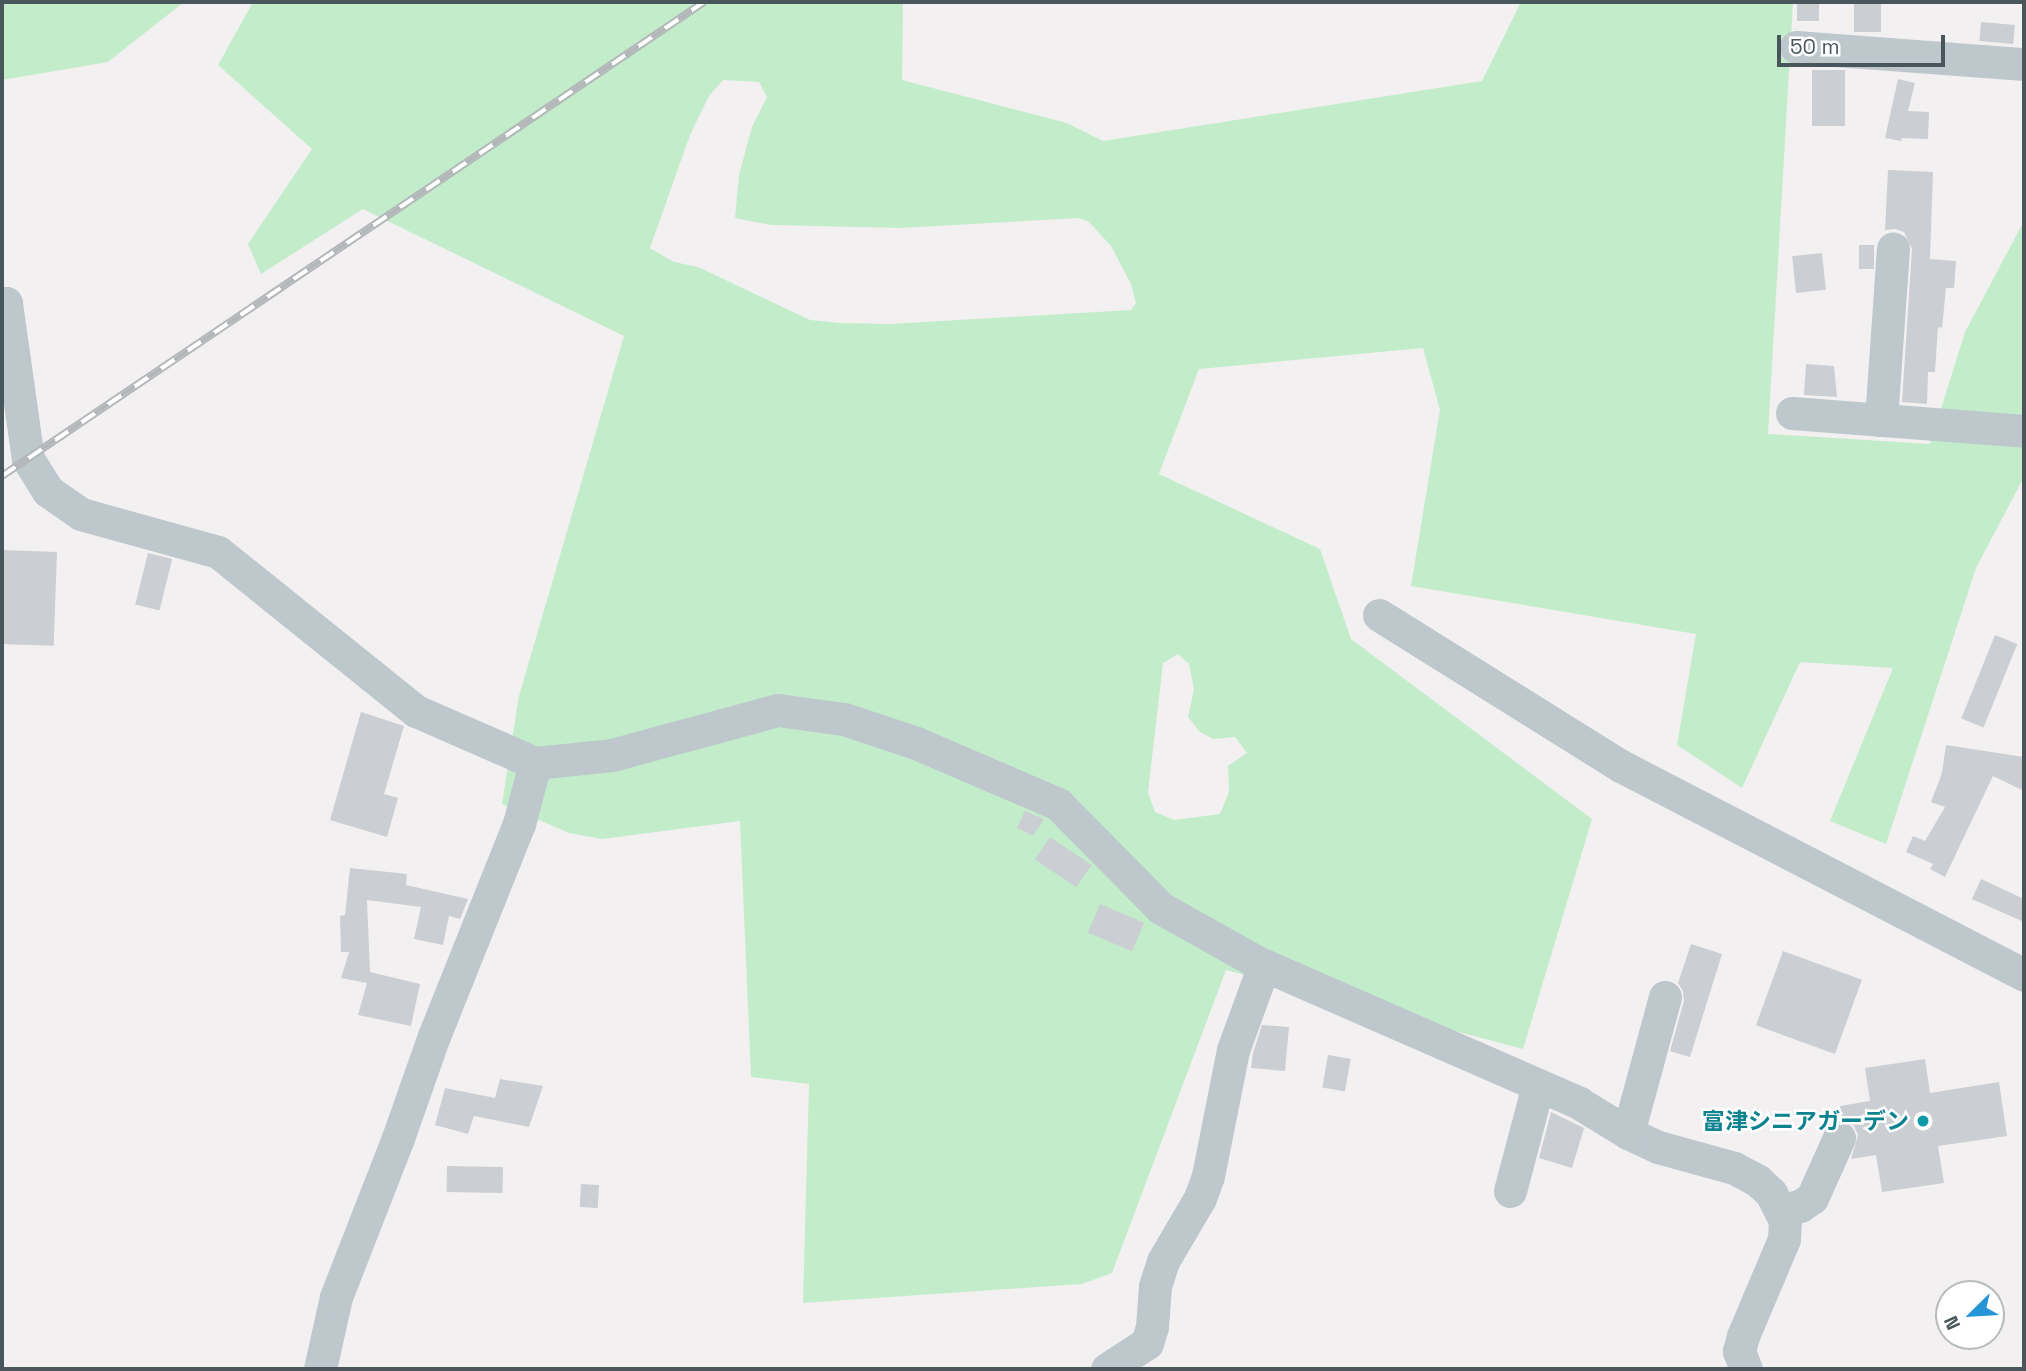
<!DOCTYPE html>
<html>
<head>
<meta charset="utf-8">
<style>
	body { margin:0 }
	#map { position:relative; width:2026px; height:1371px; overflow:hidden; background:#f3f0f1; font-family:"Space Grotesk","Noto Sans JP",sans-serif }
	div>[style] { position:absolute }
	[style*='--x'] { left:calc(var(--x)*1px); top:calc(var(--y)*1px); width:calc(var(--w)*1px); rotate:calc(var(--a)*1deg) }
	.green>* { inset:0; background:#c3eccb }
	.building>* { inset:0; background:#cbced2; transform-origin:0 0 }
	.minor>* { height:33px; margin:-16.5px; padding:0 16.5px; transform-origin:16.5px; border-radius:16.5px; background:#bdc7cc }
	.rail>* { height:8px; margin-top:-4px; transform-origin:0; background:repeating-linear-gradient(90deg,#fff 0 16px,#b3b7ba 0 32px); box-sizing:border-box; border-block:2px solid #b3b7ba }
	.dots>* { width:19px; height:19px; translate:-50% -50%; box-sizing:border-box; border:4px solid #fff; border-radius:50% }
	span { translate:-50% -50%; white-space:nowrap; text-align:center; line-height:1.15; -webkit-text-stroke:5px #fff; paint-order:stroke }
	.culture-label { font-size:23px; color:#0d838f; font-weight:700 }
	.right { translate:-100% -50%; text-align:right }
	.frame { position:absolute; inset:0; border:4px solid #49575c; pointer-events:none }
	.north { position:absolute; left:1935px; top:1280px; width:70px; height:70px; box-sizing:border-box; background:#fff; border:2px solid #b6bcbe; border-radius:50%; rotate:246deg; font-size:19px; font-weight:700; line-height:28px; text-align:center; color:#49575c }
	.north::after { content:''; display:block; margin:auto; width:24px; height:32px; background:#2695d7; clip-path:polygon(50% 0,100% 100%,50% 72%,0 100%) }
	.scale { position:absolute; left:1777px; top:35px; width:168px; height:32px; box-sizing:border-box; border:4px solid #49575c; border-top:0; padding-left:9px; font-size:21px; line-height:24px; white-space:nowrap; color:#49575c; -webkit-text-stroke:5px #fff; paint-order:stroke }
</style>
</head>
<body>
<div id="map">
	<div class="green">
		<div style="clip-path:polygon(2px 2px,184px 2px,108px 62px,2px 80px)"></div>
		<div style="clip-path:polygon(evenodd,253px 2px,903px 2px,902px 80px,1067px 123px,1103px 141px,1482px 81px,1521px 2px,1793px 2px,1768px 434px,1930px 444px,1965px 332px,2024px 221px,2024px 477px,1976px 568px,1886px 844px,1830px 821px,1893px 668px,1800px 662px,1742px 788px,1677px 745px,1696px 634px,1411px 586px,1440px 410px,1423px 348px,1199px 369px,1159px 474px,1320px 549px,1351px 639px,1592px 819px,1523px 1049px,1226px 970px,1112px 1273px,1082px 1284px,803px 1303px,809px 1084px,751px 1077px,740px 821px,602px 839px,569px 833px,502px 804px,519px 696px,624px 336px,363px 209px,261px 274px,248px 244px,312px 149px,218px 65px,253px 2px,723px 80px,759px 82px,767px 97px,752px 127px,739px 175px,735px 218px,771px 225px,901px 228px,1078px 218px,1088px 221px,1111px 246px,1131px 284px,1136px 303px,1131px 310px,890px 324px,841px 323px,810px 320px,698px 267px,674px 262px,650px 248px,690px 135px,709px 96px,723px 80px,253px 2px,1178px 654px,1189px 664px,1194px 689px,1188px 717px,1200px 732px,1213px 739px,1235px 737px,1247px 753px,1228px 766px,1229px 792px,1220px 814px,1174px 820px,1155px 812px,1148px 792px,1163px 663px,1178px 654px)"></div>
	</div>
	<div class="building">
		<div style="left:1797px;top:2px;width:22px;height:19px"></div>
		<div style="left:1854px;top:2px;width:27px;height:30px"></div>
		<div style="left:1981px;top:22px;width:34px;height:19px;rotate:5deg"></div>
		<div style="left:1812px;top:70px;width:33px;height:56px"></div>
		<div style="clip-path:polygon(1898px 79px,1915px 83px,1908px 111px,1929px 112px,1928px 139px,1902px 138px,1901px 141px,1885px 138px)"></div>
		<div style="clip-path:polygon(1888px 170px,1933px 172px,1930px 259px,1956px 261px,1954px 288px,1946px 288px,1942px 328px,1938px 327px,1935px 372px,1928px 372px,1927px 404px,1902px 402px,1912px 249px,1904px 232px,1895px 229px,1885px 230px)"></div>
		<div style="left:1859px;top:245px;width:15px;height:24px"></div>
		<div style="left:1822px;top:253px;width:37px;height:30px;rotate:84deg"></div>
		<div style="clip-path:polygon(1806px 364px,1834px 366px,1837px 397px,1804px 395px)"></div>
		<div style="left:2px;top:550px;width:55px;height:94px;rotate:2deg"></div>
		<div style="left:148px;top:553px;width:25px;height:53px;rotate:14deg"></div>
		<div style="left:1995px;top:635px;width:24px;height:90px;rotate:22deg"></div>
		<div style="clip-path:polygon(361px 712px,404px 726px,384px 794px,398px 798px,387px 837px,330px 820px)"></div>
		<div style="clip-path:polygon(1946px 745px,2024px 757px,2024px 791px,1993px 776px,1945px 877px,1930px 869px,1933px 864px,1906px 852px,1913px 836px,1925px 841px,1945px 807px,1931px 802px,1942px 773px)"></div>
		<div style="clip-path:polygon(1025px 811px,1044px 819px,1033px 836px,1017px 828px)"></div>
		<div style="left:1050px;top:837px;width:50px;height:27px;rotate:34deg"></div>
		<div style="clip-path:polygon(350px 868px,407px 874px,406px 885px,468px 899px,460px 919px,449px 916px,443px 945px,414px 939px,421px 907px,367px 900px,370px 972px,420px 984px,411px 1026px,358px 1015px,367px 983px,341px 978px,349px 952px,341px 952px,340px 916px,345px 915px)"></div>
		<div style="clip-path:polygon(1981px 879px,2024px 899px,2024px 922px,1972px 899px)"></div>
		<div style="left:1100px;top:904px;width:48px;height:31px;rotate:23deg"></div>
		<div style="clip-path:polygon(1691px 944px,1722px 954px,1690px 1057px,1670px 1051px,1684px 1001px,1683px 991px,1678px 983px)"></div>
		<div style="left:1783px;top:951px;width:84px;height:79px;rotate:20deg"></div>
		<div style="clip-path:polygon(1262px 1025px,1289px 1027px,1285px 1071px,1251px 1068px,1253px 1053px)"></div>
		<div style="left:1328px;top:1055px;width:23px;height:33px;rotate:10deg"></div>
		<div style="clip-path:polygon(1925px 1059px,1930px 1093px,1999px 1082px,2007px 1136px,1938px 1146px,1944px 1183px,1882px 1192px,1876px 1155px,1851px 1159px,1858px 1135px,1854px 1126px,1842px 1120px,1840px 1106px,1870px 1101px,1865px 1068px)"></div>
		<div style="clip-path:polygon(500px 1079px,543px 1086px,529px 1127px,474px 1116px,468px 1134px,435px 1125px,445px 1088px,495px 1098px)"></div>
		<div style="clip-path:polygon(1551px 1112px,1584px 1128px,1572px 1168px,1539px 1158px)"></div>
		<div style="left:447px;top:1166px;width:56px;height:26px;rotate:1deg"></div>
		<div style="left:581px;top:1184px;width:18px;height:23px;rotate:3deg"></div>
	</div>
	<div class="minor">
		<div style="--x:1796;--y:47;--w:229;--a:4.3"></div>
		<div style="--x:2;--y:303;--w:4;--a:0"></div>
		<div style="--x:6;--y:303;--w:158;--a:82"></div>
		<div style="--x:28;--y:459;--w:38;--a:58"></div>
		<div style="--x:48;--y:491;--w:40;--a:34.9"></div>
		<div style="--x:81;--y:514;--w:142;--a:15.5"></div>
		<div style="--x:218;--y:552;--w:254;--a:38.8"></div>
		<div style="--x:416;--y:711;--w:130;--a:23.6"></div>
		<div style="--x:535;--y:763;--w:77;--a:-5.9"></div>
		<div style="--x:612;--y:755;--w:172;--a:-15.2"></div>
		<div style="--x:778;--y:710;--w:67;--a:7.8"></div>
		<div style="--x:844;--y:719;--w:76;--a:18.4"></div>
		<div style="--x:916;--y:743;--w:155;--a:23.2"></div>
		<div style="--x:1058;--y:804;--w:146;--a:45.3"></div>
		<div style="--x:1161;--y:908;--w:110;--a:29.4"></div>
		<div style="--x:1257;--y:962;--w:352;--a:23.6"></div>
		<div style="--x:1579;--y:1103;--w:57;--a:31.5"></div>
		<div style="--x:1628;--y:1133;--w:33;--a:25"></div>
		<div style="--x:1658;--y:1147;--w:79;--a:15.4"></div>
		<div style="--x:1734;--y:1168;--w:27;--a:28"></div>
		<div style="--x:1758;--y:1181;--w:18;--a:43"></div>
		<div style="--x:1771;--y:1193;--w:30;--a:63"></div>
		<div style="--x:1785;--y:1220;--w:19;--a:93"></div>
		<div style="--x:1784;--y:1239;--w:105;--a:112.9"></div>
		<div style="--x:1743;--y:1336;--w:16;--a:105"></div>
		<div style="--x:1739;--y:1351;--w:19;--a:69"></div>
		<div style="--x:1792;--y:413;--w:233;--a:4.4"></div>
		<div style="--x:1881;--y:420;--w:172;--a:-86"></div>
		<div style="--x:1379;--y:615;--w:285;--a:32"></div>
		<div style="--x:1621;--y:766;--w:454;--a:27.4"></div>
		<div style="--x:1628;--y:1133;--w:141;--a:-74.8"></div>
		<div style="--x:1510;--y:1191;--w:110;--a:-75.2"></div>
		<div style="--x:1782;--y:1210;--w:18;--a:-13"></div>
		<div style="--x:1800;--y:1206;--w:14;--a:-34"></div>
		<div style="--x:1812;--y:1198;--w:66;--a:-65.8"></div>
		<div style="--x:320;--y:1369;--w:74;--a:-77.5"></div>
		<div style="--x:336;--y:1297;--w:171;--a:-68.7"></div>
		<div style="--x:398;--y:1138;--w:108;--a:-70.6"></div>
		<div style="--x:434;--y:1036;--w:228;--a:-68.2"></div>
		<div style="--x:519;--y:824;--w:63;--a:-75.3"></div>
		<div style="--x:1107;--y:1369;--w:48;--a:-33"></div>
		<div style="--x:1147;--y:1343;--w:17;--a:-73"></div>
		<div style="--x:1152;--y:1327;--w:41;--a:-85.8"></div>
		<div style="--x:1155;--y:1286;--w:26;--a:-72"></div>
		<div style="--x:1163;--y:1261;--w:73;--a:-59.6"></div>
		<div style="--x:1200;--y:1198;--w:23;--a:-70"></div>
		<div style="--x:1208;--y:1176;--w:128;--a:-78.8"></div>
		<div style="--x:1233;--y:1050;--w:90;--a:-70"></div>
	</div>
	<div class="rail">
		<div style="--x:2;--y:476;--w:847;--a:-34.03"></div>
	</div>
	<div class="dots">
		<div style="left:1923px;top:1121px;background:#0f9aa8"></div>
	</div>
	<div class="culture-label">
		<span class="right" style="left:1909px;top:1121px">富津シニアガーデン</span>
	</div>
	<div class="frame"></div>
	<div class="north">N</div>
	<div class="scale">50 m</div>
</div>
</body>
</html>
